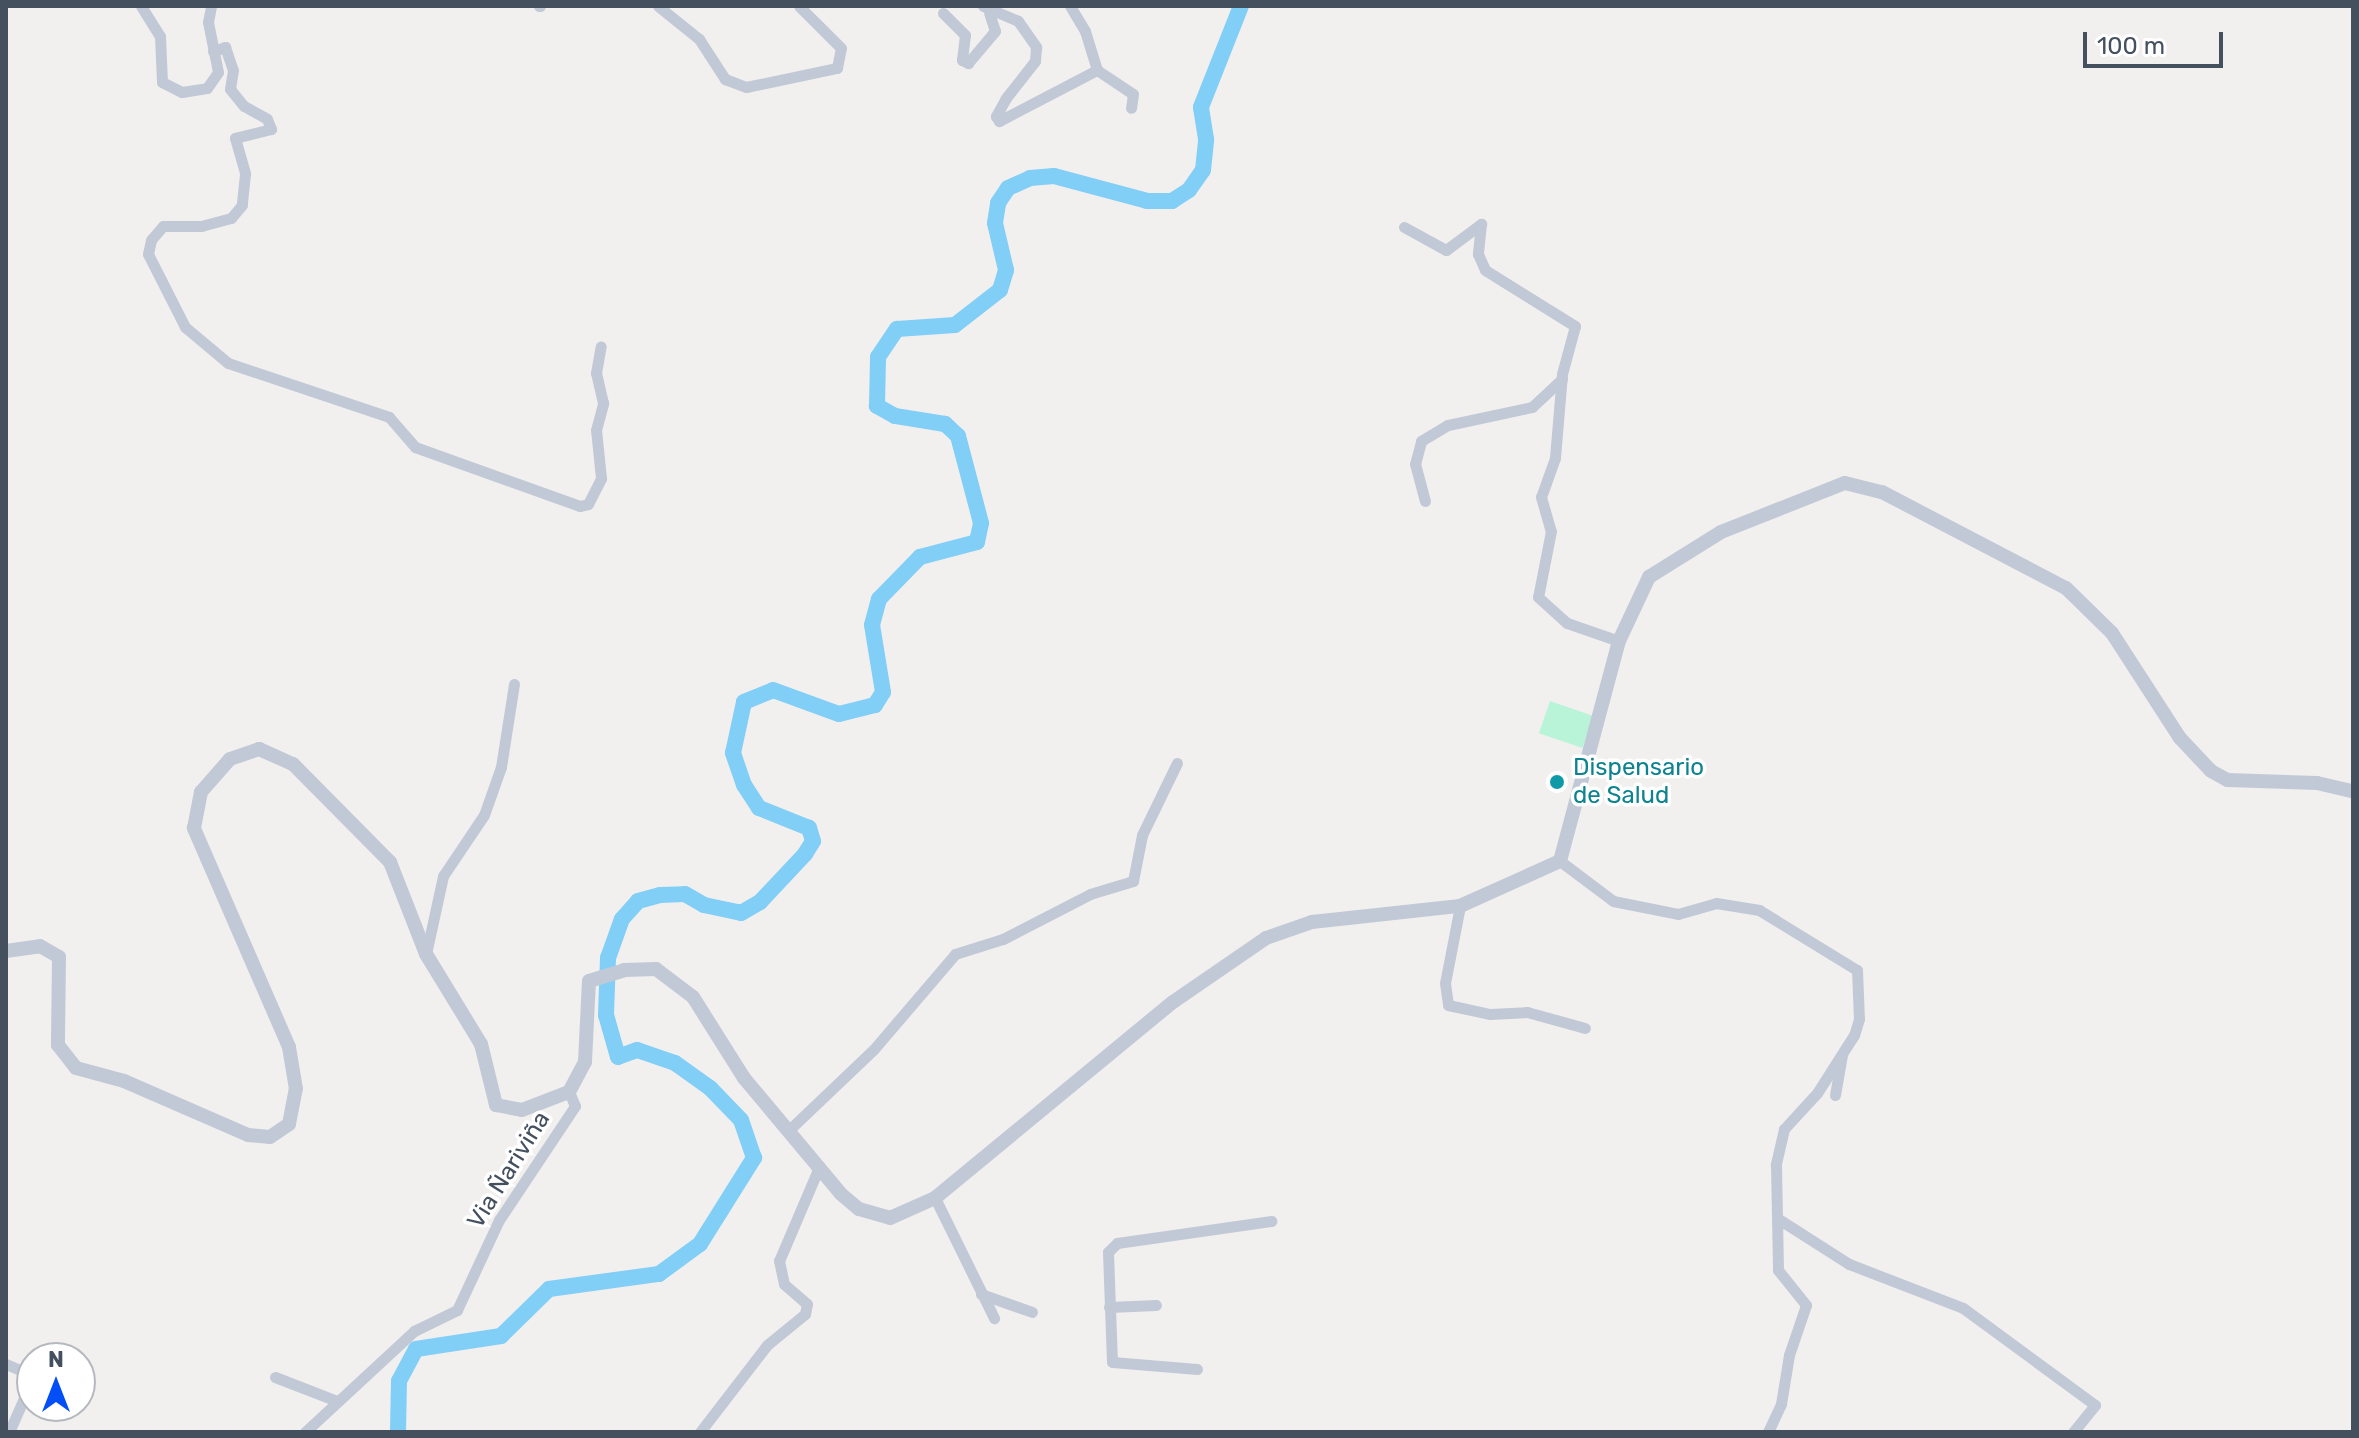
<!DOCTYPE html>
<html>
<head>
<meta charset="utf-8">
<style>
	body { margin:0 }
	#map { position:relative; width:2359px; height:1438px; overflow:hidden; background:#f2f0ef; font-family:Rubik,sans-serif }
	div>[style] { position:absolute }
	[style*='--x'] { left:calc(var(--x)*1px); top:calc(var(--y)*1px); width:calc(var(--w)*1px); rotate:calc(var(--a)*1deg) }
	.green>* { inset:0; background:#b9f4d8; transform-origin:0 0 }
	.river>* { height:16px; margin:-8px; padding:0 8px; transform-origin:8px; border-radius:8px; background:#81cef6 }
	.minor>* { height:11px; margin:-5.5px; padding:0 5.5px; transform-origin:5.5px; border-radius:5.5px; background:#c2c9d6 }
	.tertiary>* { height:14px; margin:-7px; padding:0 7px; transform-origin:7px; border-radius:7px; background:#c2c9d6 }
	.dots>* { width:22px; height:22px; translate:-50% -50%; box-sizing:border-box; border:4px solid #fff; border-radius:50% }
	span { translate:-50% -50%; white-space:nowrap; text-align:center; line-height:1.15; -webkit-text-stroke:7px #fff; paint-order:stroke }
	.culture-label { font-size:24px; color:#0d838f }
	.left { translate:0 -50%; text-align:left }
	.street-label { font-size:24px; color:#45505f }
	.frame { position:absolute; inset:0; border:8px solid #45505f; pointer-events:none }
	.north { position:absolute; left:16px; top:1342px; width:80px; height:80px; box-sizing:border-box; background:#fff; border:2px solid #b5b9bf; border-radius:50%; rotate:0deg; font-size:22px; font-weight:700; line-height:32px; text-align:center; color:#45505f }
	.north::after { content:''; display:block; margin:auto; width:28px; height:36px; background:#044ef8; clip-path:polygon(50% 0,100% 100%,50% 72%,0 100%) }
	.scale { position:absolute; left:2083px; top:32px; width:140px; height:36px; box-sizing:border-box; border:4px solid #45505f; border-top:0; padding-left:10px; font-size:24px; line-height:28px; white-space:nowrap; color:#45505f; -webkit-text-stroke:6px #fff; paint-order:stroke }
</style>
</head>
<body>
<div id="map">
	<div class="green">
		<div style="left:1550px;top:701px;width:46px;height:34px;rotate:19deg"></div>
	</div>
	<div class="river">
		<div style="--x:398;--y:1432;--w:51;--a:-88.9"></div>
		<div style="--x:399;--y:1381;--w:36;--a:-62"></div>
		<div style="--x:416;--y:1349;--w:86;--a:-8.7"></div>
		<div style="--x:501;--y:1336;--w:67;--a:-44.4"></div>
		<div style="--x:549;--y:1289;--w:111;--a:-7.8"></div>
		<div style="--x:659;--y:1274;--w:51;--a:-36.2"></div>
		<div style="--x:700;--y:1244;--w:102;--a:-57.9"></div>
		<div style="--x:754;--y:1158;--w:40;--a:-108.9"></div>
		<div style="--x:741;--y:1120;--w:45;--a:-134.1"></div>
		<div style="--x:710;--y:1088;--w:43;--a:-144.5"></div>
		<div style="--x:675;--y:1063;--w:40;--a:-161.1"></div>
		<div style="--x:637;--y:1050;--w:20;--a:160"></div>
		<div style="--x:618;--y:1057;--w:44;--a:-105.9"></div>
		<div style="--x:606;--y:1015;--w:57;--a:-88"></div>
		<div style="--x:608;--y:958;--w:41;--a:-70.3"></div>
		<div style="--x:622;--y:919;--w:24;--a:-48"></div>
		<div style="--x:638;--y:901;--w:23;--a:-15"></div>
		<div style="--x:660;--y:895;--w:25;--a:-2"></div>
		<div style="--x:685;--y:894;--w:22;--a:30"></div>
		<div style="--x:704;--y:905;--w:38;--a:12"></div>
		<div style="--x:741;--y:913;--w:22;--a:-30"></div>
		<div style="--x:760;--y:902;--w:66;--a:-46.8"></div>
		<div style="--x:805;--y:854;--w:15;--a:-58"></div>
		<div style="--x:813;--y:841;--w:14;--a:-107"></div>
		<div style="--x:809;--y:828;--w:54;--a:-158.2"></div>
		<div style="--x:759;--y:808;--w:27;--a:-123"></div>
		<div style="--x:744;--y:785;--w:34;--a:-109"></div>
		<div style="--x:733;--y:753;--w:52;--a:-77.8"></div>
		<div style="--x:744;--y:702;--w:31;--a:-22"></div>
		<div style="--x:773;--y:690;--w:70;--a:20"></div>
		<div style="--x:839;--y:714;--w:37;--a:-14"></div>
		<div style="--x:875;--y:705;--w:15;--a:-58"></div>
		<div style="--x:883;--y:692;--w:68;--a:-99.3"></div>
		<div style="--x:872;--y:625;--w:27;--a:-75"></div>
		<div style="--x:879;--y:599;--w:59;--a:-45.7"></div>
		<div style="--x:920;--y:557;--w:59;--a:-14.7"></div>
		<div style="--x:977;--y:542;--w:19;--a:-78"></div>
		<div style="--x:981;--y:523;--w:90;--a:-104.8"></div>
		<div style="--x:958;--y:436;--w:18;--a:-137"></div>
		<div style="--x:945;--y:424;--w:51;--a:-170.9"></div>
		<div style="--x:895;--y:416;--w:21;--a:-151"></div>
		<div style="--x:877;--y:406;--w:49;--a:-88.8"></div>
		<div style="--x:878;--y:357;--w:34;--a:-56"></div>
		<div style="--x:897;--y:329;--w:58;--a:-3.9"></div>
		<div style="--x:955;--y:325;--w:57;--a:-37.9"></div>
		<div style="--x:1000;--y:290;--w:21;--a:-73"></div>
		<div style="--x:1006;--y:270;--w:48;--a:-103.2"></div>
		<div style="--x:995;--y:223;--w:20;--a:-81"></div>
		<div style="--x:998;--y:203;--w:18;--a:-56"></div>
		<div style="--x:1008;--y:188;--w:24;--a:-24"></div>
		<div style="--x:1030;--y:178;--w:24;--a:-5"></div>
		<div style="--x:1054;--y:176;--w:96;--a:15"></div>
		<div style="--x:1147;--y:201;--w:25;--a:0"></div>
		<div style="--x:1172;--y:201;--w:20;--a:-33"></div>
		<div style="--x:1189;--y:190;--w:24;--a:-55"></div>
		<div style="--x:1203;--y:170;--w:31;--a:-84"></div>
		<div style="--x:1206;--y:139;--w:32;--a:-99"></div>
		<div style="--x:1201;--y:107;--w:109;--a:-68.4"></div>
	</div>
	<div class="minor">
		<div style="--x:141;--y:6;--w:36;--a:58"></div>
		<div style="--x:160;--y:36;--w:46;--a:87.5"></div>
		<div style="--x:162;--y:82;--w:22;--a:27"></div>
		<div style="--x:182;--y:92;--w:25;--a:-9"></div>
		<div style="--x:207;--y:88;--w:19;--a:-55"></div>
		<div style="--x:218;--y:72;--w:51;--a:-101.3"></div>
		<div style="--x:208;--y:22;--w:16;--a:-79"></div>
		<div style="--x:539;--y:6;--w:1;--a:0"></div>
		<div style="--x:658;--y:6;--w:53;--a:38.8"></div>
		<div style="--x:699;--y:39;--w:48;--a:57"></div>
		<div style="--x:725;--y:79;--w:22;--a:21"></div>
		<div style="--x:746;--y:87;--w:93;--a:-11.8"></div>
		<div style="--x:837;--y:68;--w:20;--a:-79"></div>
		<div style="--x:841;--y:48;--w:59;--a:-135"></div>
		<div style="--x:983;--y:6;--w:38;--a:23"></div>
		<div style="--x:1018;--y:21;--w:32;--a:55"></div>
		<div style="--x:1036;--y:47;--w:14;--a:94"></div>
		<div style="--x:1035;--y:61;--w:47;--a:128.1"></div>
		<div style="--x:1006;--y:98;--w:21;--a:119"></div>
		<div style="--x:996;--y:116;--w:6;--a:59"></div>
		<div style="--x:999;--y:121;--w:110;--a:-27.5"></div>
		<div style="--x:1097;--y:70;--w:43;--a:33.7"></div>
		<div style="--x:1133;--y:94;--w:14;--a:98"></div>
		<div style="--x:1070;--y:6;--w:29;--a:59"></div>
		<div style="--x:1085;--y:31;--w:41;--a:72.9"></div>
		<div style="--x:943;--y:13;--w:31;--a:45"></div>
		<div style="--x:965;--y:35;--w:25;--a:97"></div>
		<div style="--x:962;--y:60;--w:7;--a:27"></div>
		<div style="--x:968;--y:63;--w:42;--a:-49.8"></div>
		<div style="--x:995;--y:31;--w:19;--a:-108"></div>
		<div style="--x:213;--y:51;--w:13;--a:-18"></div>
		<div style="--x:225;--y:47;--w:24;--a:71"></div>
		<div style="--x:233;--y:70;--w:19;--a:99"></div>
		<div style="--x:230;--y:89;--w:22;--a:51"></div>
		<div style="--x:244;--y:106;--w:26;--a:29"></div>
		<div style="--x:267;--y:119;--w:11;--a:68"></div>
		<div style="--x:271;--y:129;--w:37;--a:166"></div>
		<div style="--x:235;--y:138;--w:37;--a:74"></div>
		<div style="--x:245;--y:174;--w:31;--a:96"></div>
		<div style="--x:242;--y:205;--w:17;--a:130"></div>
		<div style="--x:231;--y:218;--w:31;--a:165"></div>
		<div style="--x:201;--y:226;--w:38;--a:180"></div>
		<div style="--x:163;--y:226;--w:18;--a:131"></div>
		<div style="--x:151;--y:240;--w:14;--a:102"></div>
		<div style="--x:148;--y:254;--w:82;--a:63.1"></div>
		<div style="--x:185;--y:327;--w:56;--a:39.9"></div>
		<div style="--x:228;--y:363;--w:170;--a:18.5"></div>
		<div style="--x:389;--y:417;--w:40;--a:49"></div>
		<div style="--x:415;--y:447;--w:175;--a:19.7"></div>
		<div style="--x:580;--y:506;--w:8;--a:-14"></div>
		<div style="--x:588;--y:504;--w:29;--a:-63"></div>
		<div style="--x:601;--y:478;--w:48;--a:-95.9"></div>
		<div style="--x:596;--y:430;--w:28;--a:-75"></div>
		<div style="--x:603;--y:403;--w:31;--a:-103"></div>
		<div style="--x:596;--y:373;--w:27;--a:-80"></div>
		<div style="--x:1404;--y:227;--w:48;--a:28.7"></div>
		<div style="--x:1446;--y:250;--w:44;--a:-36.6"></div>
		<div style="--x:1481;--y:224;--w:30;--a:96"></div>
		<div style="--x:1478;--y:254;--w:17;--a:66"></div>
		<div style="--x:1485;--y:270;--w:106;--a:31.9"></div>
		<div style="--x:1575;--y:326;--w:50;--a:105.2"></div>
		<div style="--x:1562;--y:374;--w:84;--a:94.8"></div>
		<div style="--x:1555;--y:458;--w:41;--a:109.7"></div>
		<div style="--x:1541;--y:497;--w:35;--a:74"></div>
		<div style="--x:1551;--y:531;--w:67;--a:101.1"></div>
		<div style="--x:1538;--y:597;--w:39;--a:42"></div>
		<div style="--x:1567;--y:623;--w:55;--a:19.1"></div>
		<div style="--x:1425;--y:501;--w:38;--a:-105"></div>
		<div style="--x:1415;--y:464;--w:24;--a:-75"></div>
		<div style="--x:1421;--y:441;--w:31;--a:-31"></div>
		<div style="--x:1448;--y:425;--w:86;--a:-12.1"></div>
		<div style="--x:1532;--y:407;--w:41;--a:-43"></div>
		<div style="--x:1560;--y:861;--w:66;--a:37"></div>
		<div style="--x:1613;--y:901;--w:66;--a:11.3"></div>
		<div style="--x:1678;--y:914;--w:40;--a:-16"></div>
		<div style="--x:1716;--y:903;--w:44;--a:9.2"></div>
		<div style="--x:1759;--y:910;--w:115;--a:31.5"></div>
		<div style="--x:1857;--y:970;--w:49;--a:87.7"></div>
		<div style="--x:1859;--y:1019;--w:17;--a:107"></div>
		<div style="--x:1854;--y:1035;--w:69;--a:122.5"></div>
		<div style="--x:1817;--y:1093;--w:49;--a:132.5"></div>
		<div style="--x:1784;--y:1129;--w:37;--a:103"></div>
		<div style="--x:1776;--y:1165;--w:105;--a:88.9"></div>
		<div style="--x:1778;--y:1270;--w:45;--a:51.3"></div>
		<div style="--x:1806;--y:1305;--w:53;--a:108.8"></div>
		<div style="--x:1789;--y:1355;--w:50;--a:99.3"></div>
		<div style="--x:1781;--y:1404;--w:31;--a:115"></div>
		<div style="--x:1460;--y:906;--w:78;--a:101"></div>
		<div style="--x:1445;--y:983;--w:22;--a:82"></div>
		<div style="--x:1448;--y:1005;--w:43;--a:12.1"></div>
		<div style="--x:1490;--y:1014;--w:37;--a:-3"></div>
		<div style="--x:1527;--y:1012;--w:60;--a:15.4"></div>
		<div style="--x:426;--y:954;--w:80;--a:-77.7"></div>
		<div style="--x:443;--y:876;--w:73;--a:-56.1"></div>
		<div style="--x:484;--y:815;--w:51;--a:-70.5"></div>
		<div style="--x:501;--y:767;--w:84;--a:-81.1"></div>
		<div style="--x:1835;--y:1095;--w:41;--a:-80.1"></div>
		<div style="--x:789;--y:1130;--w:117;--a:-43.6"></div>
		<div style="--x:874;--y:1049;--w:125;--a:-49.5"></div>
		<div style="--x:955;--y:954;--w:50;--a:-17.4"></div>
		<div style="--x:1003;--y:939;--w:98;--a:-27.3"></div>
		<div style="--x:1090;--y:894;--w:45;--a:-16.8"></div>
		<div style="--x:1133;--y:881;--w:47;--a:-78.9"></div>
		<div style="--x:1142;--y:835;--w:80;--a:-64.1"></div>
		<div style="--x:935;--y:1198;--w:134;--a:63.8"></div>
		<div style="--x:1780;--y:1220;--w:82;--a:32.5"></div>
		<div style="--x:1849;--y:1264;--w:122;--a:21.1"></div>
		<div style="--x:1963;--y:1308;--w:164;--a:36.3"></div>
		<div style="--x:2095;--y:1405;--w:35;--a:129"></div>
		<div style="--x:981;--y:1294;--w:54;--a:19.4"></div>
		<div style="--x:1109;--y:1307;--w:47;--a:-2.4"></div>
		<div style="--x:6;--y:1364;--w:28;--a:23"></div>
		<div style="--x:1197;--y:1369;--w:85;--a:-175.3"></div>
		<div style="--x:1112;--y:1362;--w:110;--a:-92.1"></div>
		<div style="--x:1108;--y:1252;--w:13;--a:-45"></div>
		<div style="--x:1117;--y:1243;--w:156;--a:-8.1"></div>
		<div style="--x:275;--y:1377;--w:66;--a:21.2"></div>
		<div style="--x:9;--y:1432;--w:57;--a:-66.1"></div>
		<div style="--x:305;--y:1432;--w:149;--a:-42.8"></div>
		<div style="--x:414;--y:1331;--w:48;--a:-26"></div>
		<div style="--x:457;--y:1310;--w:99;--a:-65"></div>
		<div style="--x:499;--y:1220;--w:137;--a:-56.3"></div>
		<div style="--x:575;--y:1106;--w:15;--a:-113"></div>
		<div style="--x:700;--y:1432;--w:110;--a:-52.4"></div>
		<div style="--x:767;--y:1345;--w:49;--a:-39.2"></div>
		<div style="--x:805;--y:1314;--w:10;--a:-79"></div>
		<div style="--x:807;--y:1304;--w:30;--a:-139"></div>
		<div style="--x:784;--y:1284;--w:24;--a:-102"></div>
		<div style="--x:779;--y:1261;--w:102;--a:-66.9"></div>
	</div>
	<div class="tertiary">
		<div style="--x:6;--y:951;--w:34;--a:-8"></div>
		<div style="--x:40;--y:946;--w:22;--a:30"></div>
		<div style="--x:59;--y:957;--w:88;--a:90.7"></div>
		<div style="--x:58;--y:1045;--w:29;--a:52"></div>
		<div style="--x:76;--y:1068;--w:50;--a:15.2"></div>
		<div style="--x:124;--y:1081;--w:135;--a:23.5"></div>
		<div style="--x:248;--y:1135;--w:22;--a:5"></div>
		<div style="--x:270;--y:1137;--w:23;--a:-34"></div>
		<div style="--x:289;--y:1124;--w:36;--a:-79"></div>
		<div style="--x:296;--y:1089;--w:43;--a:-99.5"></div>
		<div style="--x:289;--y:1047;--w:239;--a:-113.5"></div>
		<div style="--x:194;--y:828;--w:37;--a:-79"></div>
		<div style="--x:201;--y:792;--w:44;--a:-48.7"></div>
		<div style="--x:230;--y:759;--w:31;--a:-19"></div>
		<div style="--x:259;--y:749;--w:37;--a:24"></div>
		<div style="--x:293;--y:764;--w:138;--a:45.3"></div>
		<div style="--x:390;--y:862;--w:99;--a:68.6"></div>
		<div style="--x:426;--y:954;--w:105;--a:58.6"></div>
		<div style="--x:481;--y:1044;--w:63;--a:76.2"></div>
		<div style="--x:496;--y:1105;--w:26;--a:11"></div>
		<div style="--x:522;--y:1110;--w:50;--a:-21"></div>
		<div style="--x:569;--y:1092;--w:34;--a:-62"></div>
		<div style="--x:585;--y:1062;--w:81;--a:-87.2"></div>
		<div style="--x:589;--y:981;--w:37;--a:-17"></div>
		<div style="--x:624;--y:970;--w:32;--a:-2"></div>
		<div style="--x:656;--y:969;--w:46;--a:37.1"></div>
		<div style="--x:693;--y:997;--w:96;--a:57.8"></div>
		<div style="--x:744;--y:1078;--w:151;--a:50.1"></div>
		<div style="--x:841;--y:1194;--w:23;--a:40"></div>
		<div style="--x:859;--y:1209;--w:32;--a:16"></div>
		<div style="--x:890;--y:1218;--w:49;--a:-24"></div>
		<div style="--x:935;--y:1198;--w:308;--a:-39.5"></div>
		<div style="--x:1173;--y:1002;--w:113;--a:-34.5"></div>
		<div style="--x:1266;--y:938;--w:49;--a:-19.2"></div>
		<div style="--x:1312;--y:922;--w:149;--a:-6.2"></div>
		<div style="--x:1460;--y:906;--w:110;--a:-24.2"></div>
		<div style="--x:1560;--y:861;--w:228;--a:-75"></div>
		<div style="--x:1619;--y:641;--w:71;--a:-64.9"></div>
		<div style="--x:1649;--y:577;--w:85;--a:-32"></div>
		<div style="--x:1721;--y:532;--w:133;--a:-21.6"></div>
		<div style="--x:1845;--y:483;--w:38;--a:14"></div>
		<div style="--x:1882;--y:492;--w:208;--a:27.6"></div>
		<div style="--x:2066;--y:588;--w:64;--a:44.4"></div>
		<div style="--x:2112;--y:633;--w:125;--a:57.1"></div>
		<div style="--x:2180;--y:738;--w:45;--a:46.8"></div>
		<div style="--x:2211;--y:771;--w:18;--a:29"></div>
		<div style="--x:2227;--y:780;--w:90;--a:1.9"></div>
		<div style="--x:2317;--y:783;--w:37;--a:13"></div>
	</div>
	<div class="dots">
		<div style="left:1557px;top:782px;background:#0f9aa8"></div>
	</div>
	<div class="culture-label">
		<span class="left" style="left:1573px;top:782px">Dispensario<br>de Salud</span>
	</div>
	<div class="street-label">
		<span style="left:509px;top:1170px;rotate:-58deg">Via Ñariviña</span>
	</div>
	<div class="frame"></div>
	<div class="north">N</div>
	<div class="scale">100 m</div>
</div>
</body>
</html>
